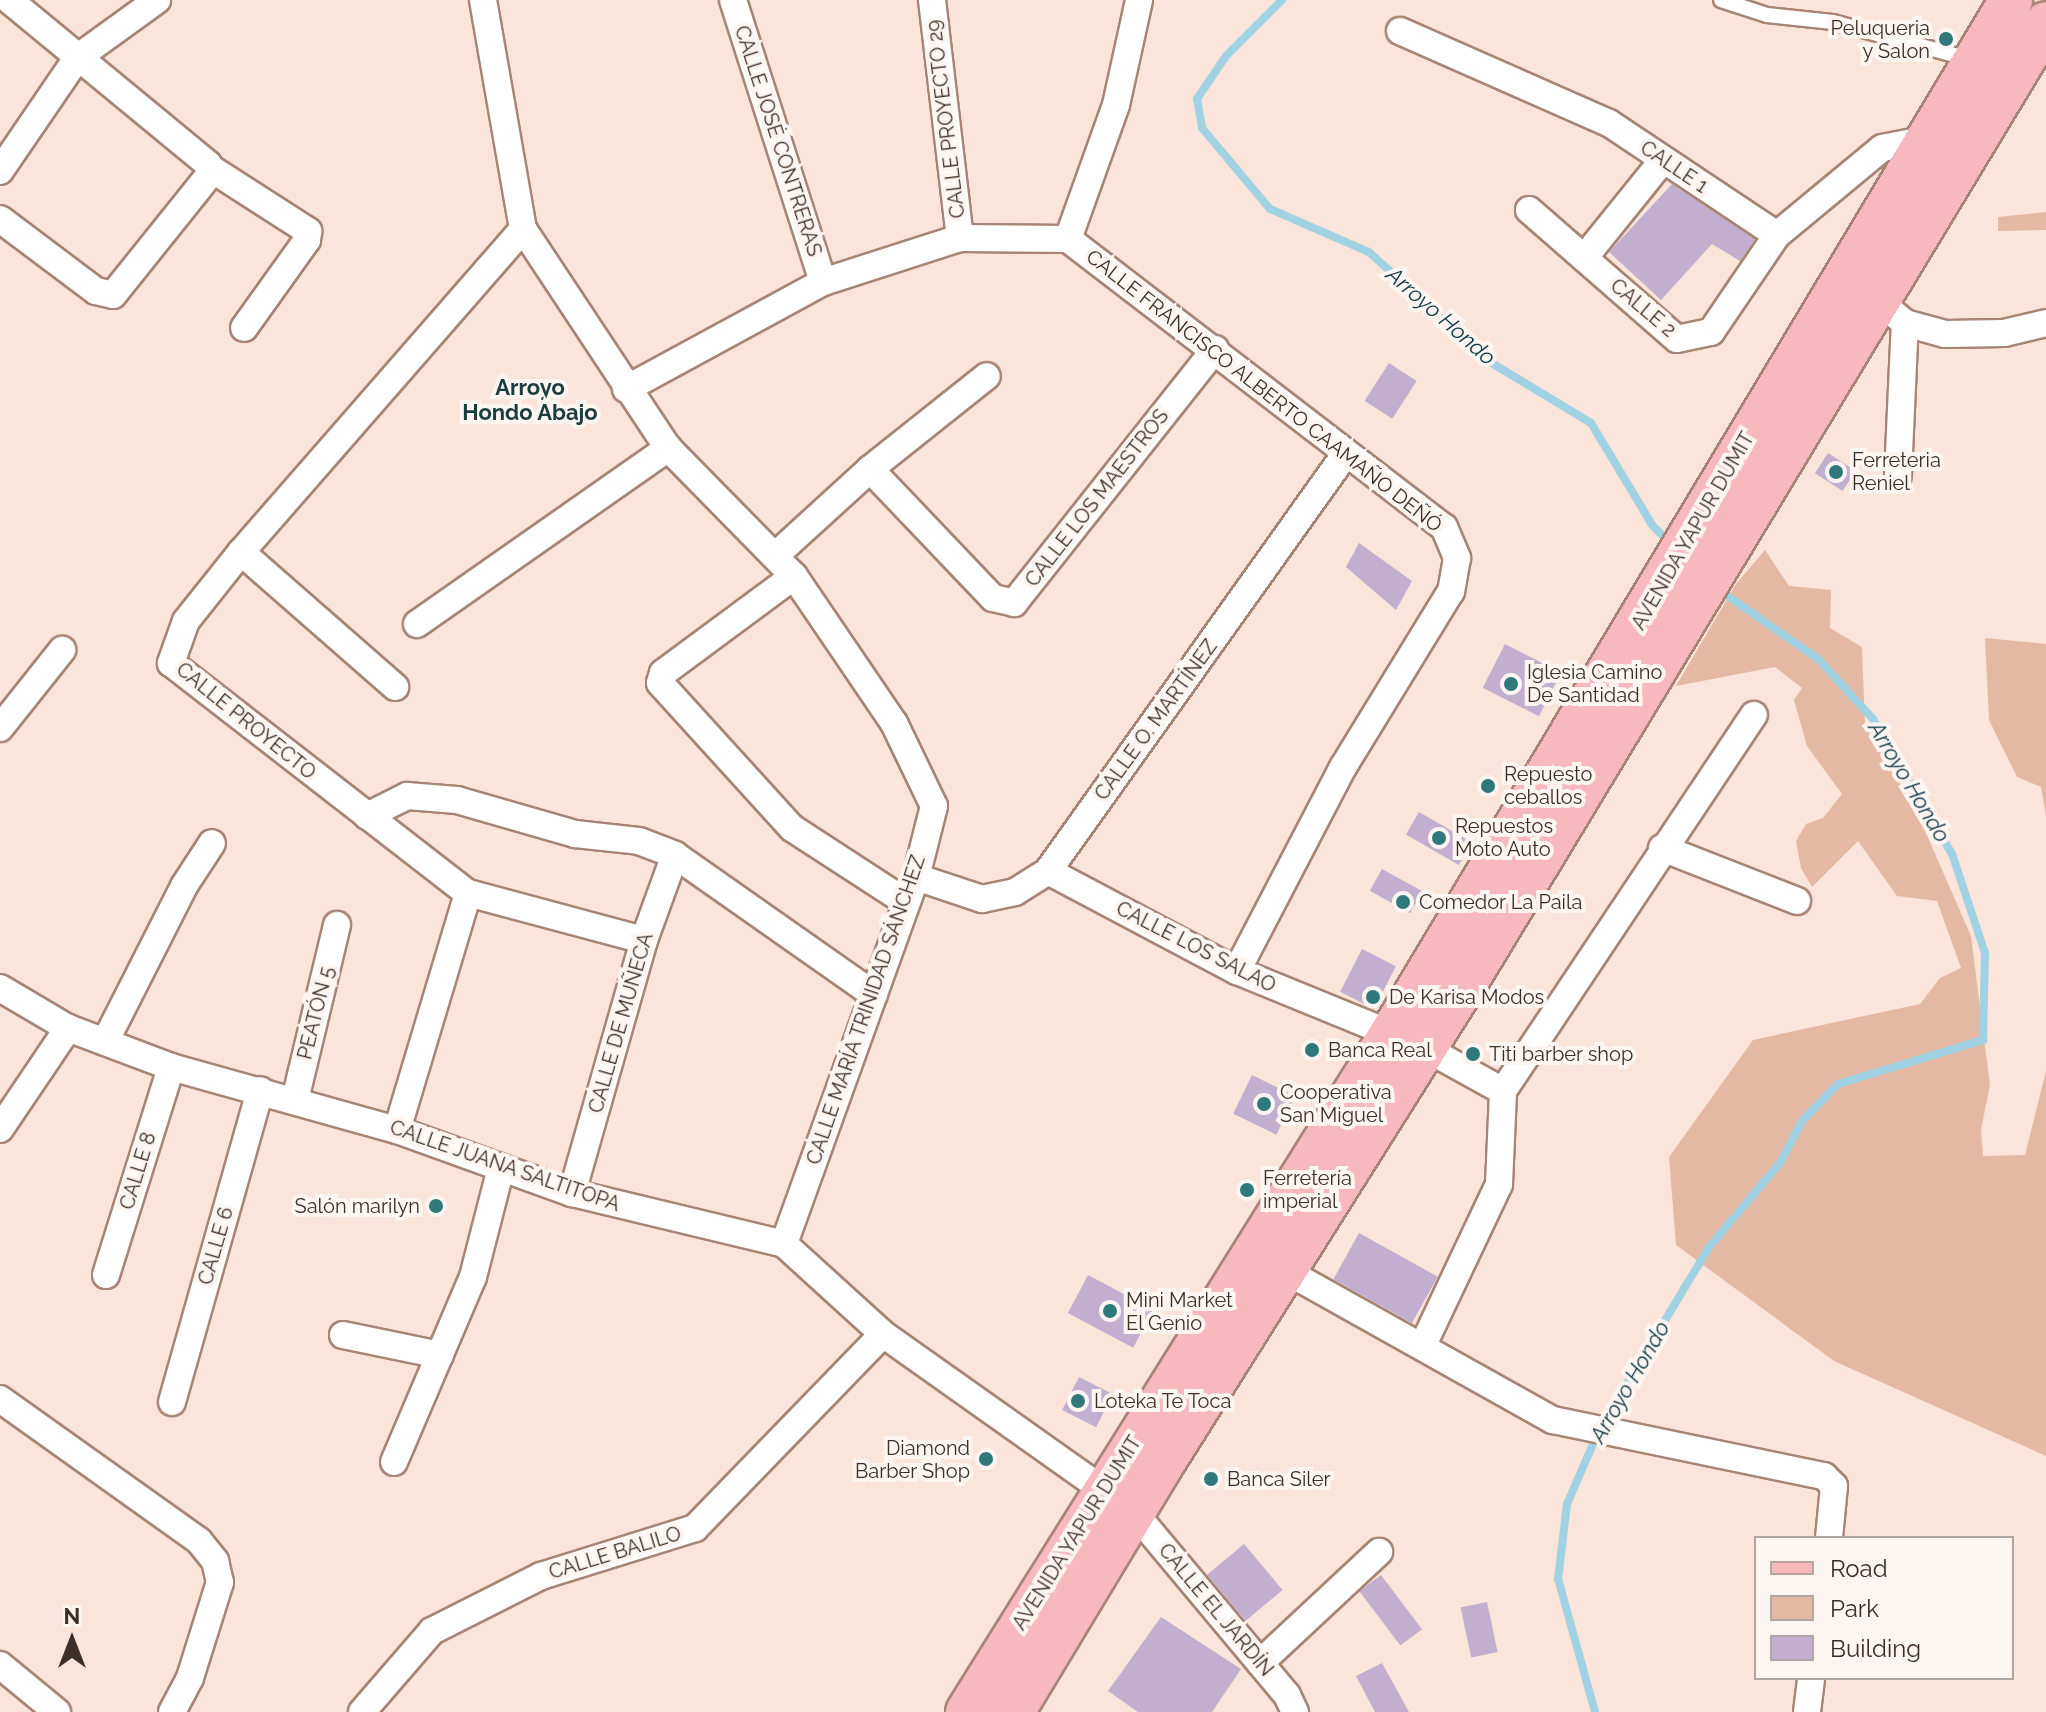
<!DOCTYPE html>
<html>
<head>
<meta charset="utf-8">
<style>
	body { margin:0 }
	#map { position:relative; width:2046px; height:1712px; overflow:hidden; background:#fbe4d9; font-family:Raleway,sans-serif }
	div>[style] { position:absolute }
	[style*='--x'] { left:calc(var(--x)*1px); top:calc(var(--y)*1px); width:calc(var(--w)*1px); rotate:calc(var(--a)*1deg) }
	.green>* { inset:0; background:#e4b9a4 }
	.stream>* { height:8px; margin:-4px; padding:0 4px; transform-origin:4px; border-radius:4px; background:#a0d2e4 }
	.building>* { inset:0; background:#c2afd0; transform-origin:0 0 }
	.roads { filter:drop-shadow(2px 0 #a78474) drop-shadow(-2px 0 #a78474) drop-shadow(0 2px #a78474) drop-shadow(0 -2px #a78474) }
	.service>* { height:14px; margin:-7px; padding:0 7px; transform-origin:7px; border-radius:7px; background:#fff }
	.minor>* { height:26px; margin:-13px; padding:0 13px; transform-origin:13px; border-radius:13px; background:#fff }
	.primary>* { height:42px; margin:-21px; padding:0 21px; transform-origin:21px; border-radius:21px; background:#f8b9be }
	.dots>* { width:22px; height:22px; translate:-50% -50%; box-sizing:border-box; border:4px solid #fdf5f1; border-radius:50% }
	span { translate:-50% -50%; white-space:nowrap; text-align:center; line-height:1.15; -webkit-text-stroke:8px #fdf5f1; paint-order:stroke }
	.poi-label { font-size:20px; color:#3d2e27 }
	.right { translate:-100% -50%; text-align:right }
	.left { translate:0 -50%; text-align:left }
	.street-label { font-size:20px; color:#3d2e27 }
	.water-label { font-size:22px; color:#0e3b48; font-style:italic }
	.neighbourhood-label { font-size:22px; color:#1a3d3e; font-weight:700 }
	.legend { position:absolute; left:1754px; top:1536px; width:260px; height:144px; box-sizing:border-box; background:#fdf5f1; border:2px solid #b0a5a0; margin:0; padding:10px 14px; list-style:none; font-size:24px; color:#3d2e27 }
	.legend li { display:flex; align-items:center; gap:16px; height:40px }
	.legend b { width:40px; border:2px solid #b0a5a0 }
	.north { position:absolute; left:32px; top:1600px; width:80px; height:80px; -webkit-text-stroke:6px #fdf5f1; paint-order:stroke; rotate:0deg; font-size:22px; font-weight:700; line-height:32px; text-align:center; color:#3d2e27 }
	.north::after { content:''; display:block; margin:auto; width:28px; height:36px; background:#3d2e27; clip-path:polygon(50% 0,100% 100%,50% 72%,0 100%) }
</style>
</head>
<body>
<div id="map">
	<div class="green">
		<div style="clip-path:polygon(2046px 212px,2046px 230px,1998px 231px,1998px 217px)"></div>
		<div style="clip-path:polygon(1765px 550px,1789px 586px,1831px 590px,1830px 628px,1862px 647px,1865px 726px,1915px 808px,1971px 936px,1990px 1085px,1981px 1130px,1983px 1156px,2025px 1155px,2046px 1071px,2046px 1456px,1834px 1361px,1676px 1245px,1669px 1157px,1753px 1040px,1920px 1004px,1940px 978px,1961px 968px,1937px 901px,1897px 896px,1858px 841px,1812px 887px,1801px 868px,1796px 841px,1806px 824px,1823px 818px,1842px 794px,1807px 746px,1794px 700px,1802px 688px,1775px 667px,1676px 686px,1736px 584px)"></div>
		<div style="clip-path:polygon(1985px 638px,2046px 644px,2046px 816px,2041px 787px,2017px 777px,1989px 720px)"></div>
	</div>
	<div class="stream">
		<div style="--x:1282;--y:0;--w:79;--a:135"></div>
		<div style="--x:1226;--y:56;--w:52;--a:124"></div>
		<div style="--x:1197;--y:99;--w:29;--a:80"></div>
		<div style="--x:1202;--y:128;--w:106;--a:50"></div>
		<div style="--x:1270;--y:209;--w:108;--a:23.5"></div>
		<div style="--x:1369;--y:252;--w:164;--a:42.3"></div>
		<div style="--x:1490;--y:362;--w:118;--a:31.1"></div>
		<div style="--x:1591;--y:423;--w:120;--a:59"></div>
		<div style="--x:1653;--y:526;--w:25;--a:45"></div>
		<div style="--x:1595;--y:1712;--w:138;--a:-105.5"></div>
		<div style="--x:1558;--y:1579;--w:76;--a:-83.2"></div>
		<div style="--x:1567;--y:1504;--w:83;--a:-66.5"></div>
		<div style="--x:1600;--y:1428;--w:213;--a:-58.9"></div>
		<div style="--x:1710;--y:1246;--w:109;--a:-49.9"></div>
		<div style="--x:1780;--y:1163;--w:47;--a:-62.4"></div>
		<div style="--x:1802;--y:1121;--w:52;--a:-45.8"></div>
		<div style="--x:1838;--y:1084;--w:152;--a:-16.9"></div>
		<div style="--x:1983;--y:1040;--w:87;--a:-88.7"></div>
		<div style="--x:1985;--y:953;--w:104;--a:-108.4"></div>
		<div style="--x:1952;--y:854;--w:156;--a:-120.3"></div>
		<div style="--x:1873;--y:719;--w:81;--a:-132.5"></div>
		<div style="--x:1818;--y:659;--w:121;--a:-145.1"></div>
	</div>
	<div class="building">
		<div style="clip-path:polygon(1672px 184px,1755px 239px,1740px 261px,1712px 244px,1661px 300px,1609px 252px)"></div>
		<div style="left:1389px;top:363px;width:33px;height:45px;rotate:33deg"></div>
		<div style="left:1828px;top:453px;width:33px;height:24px;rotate:33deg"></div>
		<div style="clip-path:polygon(1359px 543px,1412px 581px,1396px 610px,1346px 567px)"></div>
		<div style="left:1505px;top:644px;width:63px;height:49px;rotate:27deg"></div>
		<div style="left:1419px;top:812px;width:61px;height:26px;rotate:30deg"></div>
		<div style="left:1382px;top:869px;width:46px;height:25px;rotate:29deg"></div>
		<div style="left:1362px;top:949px;width:38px;height:48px;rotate:27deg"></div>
		<div style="left:1252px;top:1075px;width:48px;height:43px;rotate:26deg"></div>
		<div style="left:1359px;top:1233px;width:90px;height:53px;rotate:29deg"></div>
		<div style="left:1088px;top:1275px;width:74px;height:43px;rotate:28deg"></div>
		<div style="left:1079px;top:1377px;width:38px;height:37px;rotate:27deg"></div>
		<div style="left:1244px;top:1544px;width:60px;height:48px;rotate:50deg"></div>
		<div style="left:1381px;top:1575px;width:68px;height:27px;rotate:53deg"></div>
		<div style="left:1487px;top:1602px;width:51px;height:27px;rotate:78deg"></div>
		<div style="clip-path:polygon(1161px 1617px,1241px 1669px,1212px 1712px,1138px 1712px,1108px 1691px)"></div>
		<div style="clip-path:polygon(1382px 1663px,1409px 1712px,1375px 1712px,1356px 1676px)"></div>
	</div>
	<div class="roads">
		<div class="service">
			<div style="--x:1721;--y:0;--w:48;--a:18.1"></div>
			<div style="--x:1767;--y:15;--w:66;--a:6.1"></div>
			<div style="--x:1833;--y:22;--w:141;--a:15.2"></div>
		</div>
		<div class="minor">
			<div style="--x:483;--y:0;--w:232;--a:80.1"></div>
			<div style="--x:523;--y:229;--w:263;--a:56.5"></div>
			<div style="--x:668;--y:448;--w:180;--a:45.5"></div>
			<div style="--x:794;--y:576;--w:178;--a:55.8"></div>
			<div style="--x:894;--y:723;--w:92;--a:64.3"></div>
			<div style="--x:934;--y:806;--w:73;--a:104.2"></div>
			<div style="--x:916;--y:877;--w:390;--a:109.8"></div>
			<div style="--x:733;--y:0;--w:296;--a:72.3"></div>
			<div style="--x:932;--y:0;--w:240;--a:83.3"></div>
			<div style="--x:1400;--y:31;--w:228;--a:23.8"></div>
			<div style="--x:1609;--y:123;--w:202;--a:33.7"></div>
			<div style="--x:1777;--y:235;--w:136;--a:-39.6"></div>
			<div style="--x:1882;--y:148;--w:47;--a:-11.1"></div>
			<div style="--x:210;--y:168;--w:117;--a:32.7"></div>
			<div style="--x:308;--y:231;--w:9;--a:96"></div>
			<div style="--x:307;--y:240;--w:108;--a:125.6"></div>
			<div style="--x:0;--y:171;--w:137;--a:-55.7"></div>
			<div style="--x:77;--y:58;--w:99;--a:-35.9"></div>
			<div style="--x:1529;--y:210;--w:196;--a:41.1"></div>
			<div style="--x:1677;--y:339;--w:35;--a:-12"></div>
			<div style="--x:1711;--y:332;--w:117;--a:-55.8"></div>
			<div style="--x:0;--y:219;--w:120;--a:36.9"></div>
			<div style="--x:96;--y:291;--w:17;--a:13"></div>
			<div style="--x:113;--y:295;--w:155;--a:-51.3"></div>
			<div style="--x:210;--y:174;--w:10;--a:-101"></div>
			<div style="--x:208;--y:164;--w:258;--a:-140.5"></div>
			<div style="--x:523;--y:229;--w:429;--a:131.1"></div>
			<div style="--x:241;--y:552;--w:88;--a:128.6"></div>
			<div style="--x:186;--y:621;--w:45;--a:109.7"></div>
			<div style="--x:171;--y:663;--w:376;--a:37.8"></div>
			<div style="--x:468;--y:893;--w:182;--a:15"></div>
			<div style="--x:1068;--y:239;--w:474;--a:37.5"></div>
			<div style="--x:1444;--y:527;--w:34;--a:67"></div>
			<div style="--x:1457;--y:558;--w:34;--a:100"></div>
			<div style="--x:1451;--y:591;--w:206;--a:121.5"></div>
			<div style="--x:1343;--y:767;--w:230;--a:117.5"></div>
			<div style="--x:1068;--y:239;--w:142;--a:-70.3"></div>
			<div style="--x:1116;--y:105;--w:107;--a:-77.6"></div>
			<div style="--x:1584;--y:258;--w:126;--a:-51.1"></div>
			<div style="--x:1880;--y:302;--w:33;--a:40"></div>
			<div style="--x:1905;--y:323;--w:41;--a:15.4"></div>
			<div style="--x:1945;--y:334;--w:59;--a:-1"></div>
			<div style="--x:2004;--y:333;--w:43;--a:-13.4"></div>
			<div style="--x:626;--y:389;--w:224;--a:-28.5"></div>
			<div style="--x:823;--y:282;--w:144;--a:-17.8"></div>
			<div style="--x:960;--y:238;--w:108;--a:0.5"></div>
			<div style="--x:870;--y:469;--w:178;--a:46.4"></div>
			<div style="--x:993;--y:598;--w:22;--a:13"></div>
			<div style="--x:1014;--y:603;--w:324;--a:-51.6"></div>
			<div style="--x:1898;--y:475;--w:152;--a:-87.4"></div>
			<div style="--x:241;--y:552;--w:205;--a:41.2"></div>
			<div style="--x:777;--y:554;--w:126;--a:-42.4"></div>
			<div style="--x:870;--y:469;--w:149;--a:-38.5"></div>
			<div style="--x:794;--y:576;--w:163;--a:143.5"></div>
			<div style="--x:663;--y:673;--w:10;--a:107"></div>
			<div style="--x:660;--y:683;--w:196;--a:47.7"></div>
			<div style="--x:792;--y:828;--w:136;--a:33"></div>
			<div style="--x:417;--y:624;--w:307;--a:-35"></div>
			<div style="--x:0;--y:728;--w:100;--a:-51.5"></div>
			<div style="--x:367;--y:816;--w:45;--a:-26.6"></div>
			<div style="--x:407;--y:796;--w:50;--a:4.6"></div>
			<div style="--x:457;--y:800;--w:123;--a:16.1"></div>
			<div style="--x:575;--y:834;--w:64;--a:6.2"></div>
			<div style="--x:639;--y:841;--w:39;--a:21"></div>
			<div style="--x:675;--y:855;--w:243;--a:35.1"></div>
			<div style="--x:1662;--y:848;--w:145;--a:21.4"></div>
			<div style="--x:1048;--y:871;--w:214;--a:27.9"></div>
			<div style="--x:1237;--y:971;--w:166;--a:22.2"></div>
			<div style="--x:916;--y:877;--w:70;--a:18.4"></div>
			<div style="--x:982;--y:899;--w:34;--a:-12"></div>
			<div style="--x:1015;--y:892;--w:39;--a:-32"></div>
			<div style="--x:1048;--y:871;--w:513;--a:-54.51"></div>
			<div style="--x:0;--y:988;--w:79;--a:30.5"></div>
			<div style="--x:68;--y:1028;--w:110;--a:20.7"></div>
			<div style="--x:171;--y:1067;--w:235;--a:15.6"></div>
			<div style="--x:397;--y:1130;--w:186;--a:19.8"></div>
			<div style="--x:572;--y:1193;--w:218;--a:13.5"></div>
			<div style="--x:784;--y:1244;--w:134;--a:42.3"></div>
			<div style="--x:883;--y:1334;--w:306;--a:35.3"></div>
			<div style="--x:1133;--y:1511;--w:240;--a:50.1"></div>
			<div style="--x:1287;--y:1695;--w:19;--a:65"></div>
			<div style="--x:105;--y:1042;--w:175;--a:-63.1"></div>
			<div style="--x:184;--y:886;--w:51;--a:-56.9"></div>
			<div style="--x:1425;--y:1048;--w:89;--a:28.9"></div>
			<div style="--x:1503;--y:1091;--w:452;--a:-56.3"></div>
			<div style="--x:295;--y:1100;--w:180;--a:-76.5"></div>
			<div style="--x:0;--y:1129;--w:122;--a:-56"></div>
			<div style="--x:397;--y:1130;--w:247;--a:-73.3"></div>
			<div style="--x:572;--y:1193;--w:263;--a:-74.1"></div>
			<div style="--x:644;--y:940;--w:90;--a:-70"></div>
			<div style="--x:1286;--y:1271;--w:306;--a:29.2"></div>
			<div style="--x:1553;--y:1420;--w:277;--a:11.7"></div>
			<div style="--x:1824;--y:1476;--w:14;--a:45"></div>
			<div style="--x:1834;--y:1486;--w:52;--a:95.5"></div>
			<div style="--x:106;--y:1275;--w:218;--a:-72.6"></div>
			<div style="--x:343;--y:1335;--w:99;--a:11.7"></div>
			<div style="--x:1423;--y:1345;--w:178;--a:-64.7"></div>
			<div style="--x:1499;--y:1184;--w:93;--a:-87.5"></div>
			<div style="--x:0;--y:1399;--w:244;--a:35.5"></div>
			<div style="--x:199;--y:1541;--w:26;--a:51"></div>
			<div style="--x:215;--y:1561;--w:22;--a:77"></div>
			<div style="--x:220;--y:1582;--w:101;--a:107.4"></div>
			<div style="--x:190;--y:1678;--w:38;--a:118"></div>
			<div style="--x:172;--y:1402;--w:324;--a:-74.2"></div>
			<div style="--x:394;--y:1462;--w:201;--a:-66.9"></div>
			<div style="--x:473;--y:1277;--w:113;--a:-75.6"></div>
			<div style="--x:1260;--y:1663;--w:163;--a:-43"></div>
			<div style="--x:0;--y:1665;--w:74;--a:39.5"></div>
			<div style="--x:362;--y:1712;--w:107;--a:-49.2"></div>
			<div style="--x:432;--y:1631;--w:122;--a:-26.8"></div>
			<div style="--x:541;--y:1576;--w:161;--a:-17.3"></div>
			<div style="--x:695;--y:1528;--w:270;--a:-45.9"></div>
			<div style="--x:1807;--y:1712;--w:34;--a:-83"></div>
		</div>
		<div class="primary">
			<div style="--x:967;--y:1712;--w:800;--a:-57.98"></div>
			<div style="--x:1391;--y:1034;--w:1206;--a:-59.05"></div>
			<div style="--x:1013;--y:1712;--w:288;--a:-58.9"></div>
			<div style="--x:1162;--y:1465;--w:566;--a:-57.77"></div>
			<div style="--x:1464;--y:986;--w:1125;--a:-58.85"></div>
		</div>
	</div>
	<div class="dots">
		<div style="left:1946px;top:39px;background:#2f797b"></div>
		<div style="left:1836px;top:472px;background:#2f797b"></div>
		<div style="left:1511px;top:684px;background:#2f797b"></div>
		<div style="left:1488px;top:786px;background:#2f797b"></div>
		<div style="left:1439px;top:838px;background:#2f797b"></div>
		<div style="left:1403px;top:902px;background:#2f797b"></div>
		<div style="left:1373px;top:997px;background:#2f797b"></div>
		<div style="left:1312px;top:1050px;background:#2f797b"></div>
		<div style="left:1473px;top:1054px;background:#2f797b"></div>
		<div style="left:1264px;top:1104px;background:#2f797b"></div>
		<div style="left:1247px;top:1190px;background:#2f797b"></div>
		<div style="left:436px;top:1206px;background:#2f797b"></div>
		<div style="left:1110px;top:1311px;background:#2f797b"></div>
		<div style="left:1078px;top:1401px;background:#2f797b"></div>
		<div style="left:986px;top:1459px;background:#2f797b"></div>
		<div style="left:1211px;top:1479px;background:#2f797b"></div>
	</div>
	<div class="poi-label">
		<span class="right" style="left:1930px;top:40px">Peluqueria<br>y Salon</span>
		<span class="left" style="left:1852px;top:472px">Ferreteria<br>Reniel</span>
		<span class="left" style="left:1527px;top:684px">Iglesia Camino<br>De Santidad</span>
		<span class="left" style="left:1504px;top:786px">Repuesto<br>ceballos</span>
		<span class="left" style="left:1455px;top:838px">Repuestos<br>Moto Auto</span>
		<span class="left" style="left:1419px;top:902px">Comedor La Paila</span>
		<span class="left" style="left:1389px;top:997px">De Karisa Modos</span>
		<span class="left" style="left:1328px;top:1050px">Banca Real</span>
		<span class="left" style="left:1489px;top:1054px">Titi barber shop</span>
		<span class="left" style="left:1280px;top:1104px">Cooperativa<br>San Miguel</span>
		<span class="left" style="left:1263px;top:1190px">Ferretería<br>imperial</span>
		<span class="right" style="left:420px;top:1206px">Salón marilyn</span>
		<span class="left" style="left:1126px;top:1312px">Mini Market<br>El Genio</span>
		<span class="left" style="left:1094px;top:1401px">Loteka Te Toca</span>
		<span class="right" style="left:970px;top:1460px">Diamond<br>Barber Shop</span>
		<span class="left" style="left:1227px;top:1479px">Banca Siler</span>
	</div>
	<div class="street-label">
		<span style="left:946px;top:119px;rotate:-97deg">CALLE PROYECTO 29</span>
		<span style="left:778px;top:141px;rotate:72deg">CALLE JOSÉ CONTRERAS</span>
		<span style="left:1674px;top:167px;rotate:34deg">CALLE 1</span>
		<span style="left:1643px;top:308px;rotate:40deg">CALLE 2</span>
		<span style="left:1264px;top:391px;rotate:38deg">CALLE FRANCISCO ALBERTO CAAMAÑO DEÑÓ</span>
		<span style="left:1097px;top:498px;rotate:-52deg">CALLE LOS MAESTROS</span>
		<span style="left:1693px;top:531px;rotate:-60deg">AVENIDA YAPUR DUMIT</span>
		<span style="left:1156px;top:720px;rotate:-54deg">CALLE O. MARTÍNEZ</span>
		<span style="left:246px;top:721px;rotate:39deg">CALLE PROYECTO</span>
		<span style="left:1196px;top:947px;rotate:27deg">CALLE LOS SALAO</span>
		<span style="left:866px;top:1010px;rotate:-71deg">CALLE MARÍA TRINIDAD SÁNCHEZ</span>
		<span style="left:316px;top:1013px;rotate:-76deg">PEATÓN 5</span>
		<span style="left:621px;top:1023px;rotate:-74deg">CALLE DE MUÑECA</span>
		<span style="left:505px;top:1166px;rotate:19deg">CALLE JUANA SALTITOPA</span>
		<span style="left:138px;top:1171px;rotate:-73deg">CALLE 8</span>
		<span style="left:216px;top:1246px;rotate:-74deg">CALLE 6</span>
		<span style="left:1077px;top:1533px;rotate:-58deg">AVENIDA YAPUR DUMIT</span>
		<span style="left:615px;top:1553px;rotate:-17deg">CALLE BALILO</span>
		<span style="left:1216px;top:1610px;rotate:50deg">CALLE EL JARDÍN</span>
	</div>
	<div class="water-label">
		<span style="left:1441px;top:316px;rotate:41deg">Arroyo Hondo</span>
		<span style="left:1909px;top:782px;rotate:59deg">Arroyo Hondo</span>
		<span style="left:1630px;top:1382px;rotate:-60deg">Arroyo Hondo</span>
	</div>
	<div class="neighbourhood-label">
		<span style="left:530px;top:400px">Arroyo<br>Hondo Abajo</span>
	</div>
	<ul class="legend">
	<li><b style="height:10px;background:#f8b9be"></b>Road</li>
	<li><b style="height:22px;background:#e4b9a4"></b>Park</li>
	<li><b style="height:22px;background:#c2afd0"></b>Building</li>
	</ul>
	<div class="north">N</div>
</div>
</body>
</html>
